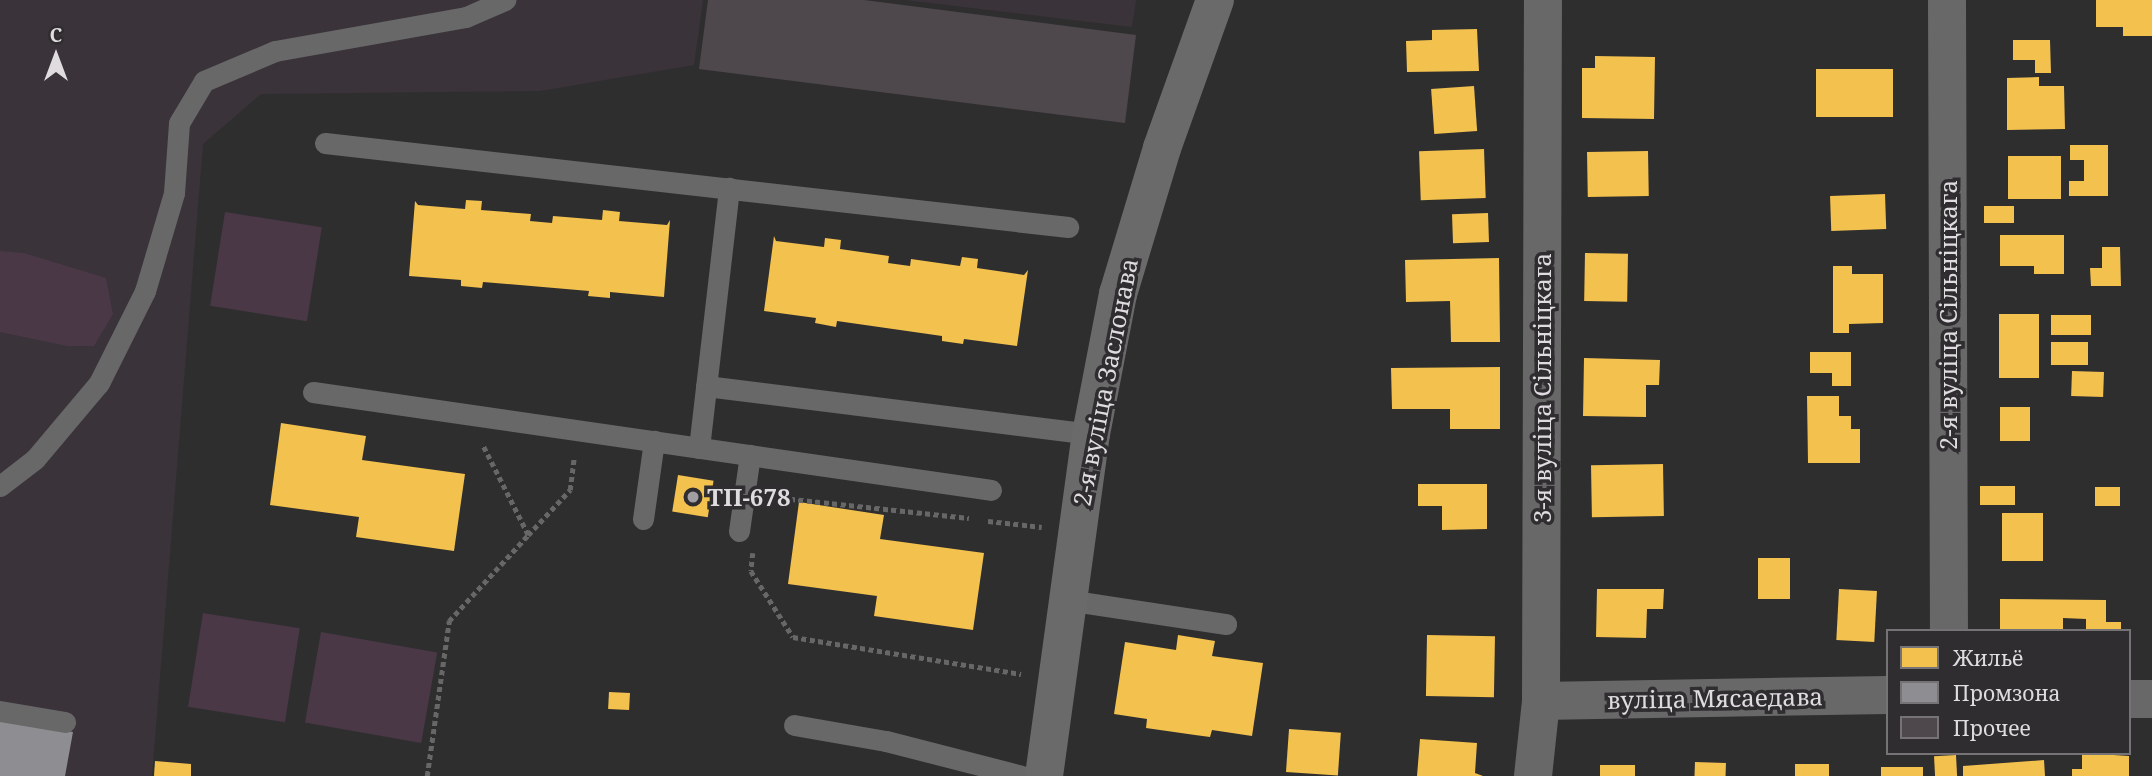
<!DOCTYPE html>
<html>
<head>
<meta charset="utf-8">
<style>
	body { margin:0 }
	#map { position:relative; width:2152px; height:776px; overflow:hidden; background:#2f2e2f; font-family:"Noto Serif",serif }
	div>[style] { position:absolute }
	[style*='--x'] { left:calc(var(--x)*1px); top:calc(var(--y)*1px); width:calc(var(--w)*1px); rotate:calc(var(--a)*1deg) }
	.built>* { inset:0; background:#3a3339 }
	.green>* { inset:0; background:#4a3847; transform-origin:0 0 }
	.homes>* { inset:0; background:#f2c14e; transform-origin:0 0 }
	.industry>* { inset:0; background:#8d8d92 }
	.building>* { inset:0; background:#4e484d }
	.path>* { height:4.5px; margin-top:-2.25px; transform-origin:0; background:repeating-linear-gradient(90deg,#676767 0 5px,transparent 0 8.5px) }
	.lane>* { height:21px; margin:-10.5px; padding:0 10.5px; transform-origin:10.5px; border-radius:10.5px; background:#686868 }
	.street>* { height:38px; margin:-19px; padding:0 19px; transform-origin:19px; border-radius:19px; background:#686868 }
	.secondary>* { height:38px; margin:-19px; padding:0 19px; transform-origin:19px; border-radius:19px; background:#6a6a6a }
	.dots>* { width:19px; height:19px; translate:-50% -50%; box-sizing:border-box; border:4px solid #302d30; border-radius:50% }
	span { translate:-50% -50%; white-space:nowrap; text-align:center; line-height:1.15; -webkit-text-stroke:7px #302d30; paint-order:stroke }
	.street-label { font-size:24px; color:#dedcde }
	.poi-label { font-size:24px; color:#dedcde; font-weight:700 }
	.left { translate:0 -50%; text-align:left }
	.legend { position:absolute; left:1886px; top:629px; width:245px; height:126px; box-sizing:border-box; background:#302d30; border:2px solid #767376; margin:0; padding:9px 12px; list-style:none; font-size:21px; color:#dedcde }
	.legend li { display:flex; align-items:center; gap:14px; height:35px }
	.legend b { width:35px; border:2px solid #767376 }
	.north { position:absolute; left:21px; top:21px; width:70px; height:70px; -webkit-text-stroke:5px #302d30; paint-order:stroke; rotate:0deg; font-size:19px; font-weight:700; line-height:28px; text-align:center; color:#dedcde }
	.north::after { content:''; display:block; margin:auto; width:24px; height:32px; background:#dedcde; clip-path:polygon(50% 0,100% 100%,50% 72%,0 100%) }
</style>
</head>
<body>
<div id="map">
	<div class="built">
		<div style="clip-path:polygon(0 0,703px 0,694px 65px,540px 91px,261px 94px,203px 144px,152px 776px,0 776px)"></div>
		<div style="clip-path:polygon(905px 0,1136px 0,1132px 27px)"></div>
	</div>
	<div class="green">
		<div style="left:225px;top:212px;width:98px;height:95px;rotate:9deg"></div>
		<div style="clip-path:polygon(0 251px,24px 253px,106px 278px,113px 314px,94px 346px,67px 346px,0 332px)"></div>
		<div style="left:203px;top:613px;width:98px;height:95px;rotate:9deg"></div>
		<div style="left:321px;top:632px;width:118px;height:92px;rotate:10deg"></div>
	</div>
	<div class="homes">
		<div style="clip-path:polygon(2096px 0,2152px 0,2152px 36px,2123px 36px,2123px 27px,2096px 27px)"></div>
		<div style="clip-path:polygon(1477px 29px,1479px 71px,1407px 72px,1406px 41px,1432px 40px,1432px 30px)"></div>
		<div style="clip-path:polygon(2013px 40px,2050px 40px,2051px 73px,2035px 73px,2035px 60px,2013px 60px)"></div>
		<div style="clip-path:polygon(1595px 56px,1655px 57px,1654px 119px,1582px 118px,1582px 68px,1595px 68px)"></div>
		<div style="left:1816px;top:69px;width:77px;height:48px"></div>
		<div style="clip-path:polygon(2039px 77px,2039px 86px,2064px 86px,2065px 129px,2007px 130px,2007px 78px)"></div>
		<div style="left:1474px;top:86px;width:45px;height:43px;rotate:86deg"></div>
		<div style="clip-path:polygon(2070px 145px,2108px 145px,2108px 196px,2069px 196px,2069px 181px,2084px 181px,2084px 160px,2070px 160px)"></div>
		<div style="left:1484px;top:149px;width:49px;height:65px;rotate:88deg"></div>
		<div style="left:1648px;top:151px;width:45px;height:61px;rotate:89deg"></div>
		<div style="left:2008px;top:156px;width:53px;height:43px"></div>
		<div style="left:1885px;top:194px;width:35px;height:55px;rotate:88deg"></div>
		<div style="clip-path:polygon(466px 200px,482px 201px,481px 210px,531px 214px,530px 221px,552px 223px,553px 216px,602px 220px,603px 210px,620px 212px,619px 221px,667px 225px,670px 220px,664px 297px,610px 292px,610px 298px,588px 296px,589px 291px,483px 282px,482px 288px,461px 286px,461px 280px,409px 276px,415px 201px,418px 205px,465px 209px)"></div>
		<div style="left:1984px;top:206px;width:30px;height:17px"></div>
		<div style="left:1488px;top:213px;width:29px;height:36px;rotate:88deg"></div>
		<div style="clip-path:polygon(2000px 235px,2064px 235px,2064px 274px,2034px 274px,2034px 266px,2000px 266px)"></div>
		<div style="clip-path:polygon(774px 236px,776px 241px,824px 247px,825px 238px,841px 240px,840px 249px,889px 256px,888px 263px,910px 266px,911px 259px,960px 266px,962px 257px,978px 259px,977px 268px,1024px 275px,1028px 270px,1017px 346px,964px 339px,963px 344px,942px 341px,942px 336px,837px 321px,836px 327px,815px 323px,816px 318px,764px 311px)"></div>
		<div style="clip-path:polygon(2102px 247px,2120px 247px,2121px 286px,2091px 286px,2090px 268px,2102px 268px)"></div>
		<div style="left:1585px;top:253px;width:43px;height:48px;rotate:1deg"></div>
		<div style="clip-path:polygon(1499px 258px,1500px 342px,1451px 342px,1450px 301px,1406px 302px,1405px 260px)"></div>
		<div style="clip-path:polygon(1833px 266px,1852px 266px,1852px 274px,1883px 274px,1883px 323px,1849px 324px,1849px 333px,1833px 333px)"></div>
		<div style="left:1999px;top:314px;width:40px;height:64px"></div>
		<div style="left:2051px;top:315px;width:40px;height:20px"></div>
		<div style="left:2051px;top:342px;width:37px;height:23px"></div>
		<div style="clip-path:polygon(1810px 352px,1851px 352px,1851px 386px,1832px 386px,1832px 373px,1810px 373px)"></div>
		<div style="clip-path:polygon(1584px 358px,1660px 360px,1659px 385px,1646px 385px,1646px 417px,1583px 416px)"></div>
		<div style="clip-path:polygon(1500px 367px,1500px 429px,1450px 429px,1450px 409px,1392px 409px,1391px 368px)"></div>
		<div style="left:2072px;top:371px;width:32px;height:25px;rotate:2deg"></div>
		<div style="clip-path:polygon(1807px 396px,1839px 396px,1839px 416px,1851px 416px,1851px 429px,1860px 429px,1860px 463px,1808px 463px)"></div>
		<div style="left:2000px;top:407px;width:30px;height:34px"></div>
		<div style="clip-path:polygon(281px 423px,366px 436px,362px 460px,465px 474px,454px 551px,356px 537px,359px 517px,270px 505px)"></div>
		<div style="left:1663px;top:464px;width:52px;height:72px;rotate:89deg"></div>
		<div style="left:678px;top:475px;width:36px;height:37px;rotate:9deg"></div>
		<div style="clip-path:polygon(1418px 484px,1487px 484px,1487px 529px,1442px 530px,1442px 506px,1418px 506px)"></div>
		<div style="left:1980px;top:486px;width:35px;height:19px"></div>
		<div style="left:2095px;top:487px;width:25px;height:19px"></div>
		<div style="clip-path:polygon(799px 502px,884px 515px,880px 539px,984px 553px,973px 630px,874px 616px,877px 596px,788px 584px)"></div>
		<div style="left:2002px;top:513px;width:41px;height:48px"></div>
		<div style="left:1758px;top:558px;width:32px;height:41px"></div>
		<div style="clip-path:polygon(1597px 589px,1664px 589px,1663px 609px,1647px 609px,1646px 638px,1596px 637px)"></div>
		<div style="left:1839px;top:589px;width:38px;height:51px;rotate:3deg"></div>
		<div style="clip-path:polygon(2000px 599px,2106px 600px,2106px 622px,2121px 622px,2121px 631px,2086px 631px,2086px 619px,2063px 618px,2063px 631px,2000px 631px)"></div>
		<div style="clip-path:polygon(1178px 635px,1215px 641px,1212px 656px,1263px 663px,1252px 736px,1212px 730px,1210px 737px,1195px 735px,1146px 728px,1147px 719px,1114px 714px,1125px 642px,1176px 650px)"></div>
		<div style="left:1427px;top:635px;width:68px;height:61px;rotate:1deg"></div>
		<div style="left:609px;top:692px;width:21px;height:17px;rotate:3deg"></div>
		<div style="left:1289px;top:729px;width:52px;height:43px;rotate:4deg"></div>
		<div style="clip-path:polygon(1420px 739px,1477px 743px,1475px 773px,1483px 776px,1417px 776px)"></div>
		<div style="clip-path:polygon(2082px 753px,2129px 756px,2129px 776px,2072px 776px,2072px 769px,2082px 769px)"></div>
		<div style="left:1956px;top:755px;width:21px;height:22px;rotate:87deg"></div>
		<div style="clip-path:polygon(2044px 760px,2045px 776px,1963px 776px,1963px 766px)"></div>
		<div style="clip-path:polygon(155px 761px,191px 764px,191px 776px,154px 776px)"></div>
		<div style="left:1695px;top:762px;width:31px;height:14px;rotate:2deg"></div>
		<div style="left:1795px;top:764px;width:34px;height:12px"></div>
		<div style="left:1600px;top:765px;width:35px;height:11px"></div>
		<div style="left:1881px;top:767px;width:42px;height:9px"></div>
	</div>
	<div class="industry">
		<div style="clip-path:polygon(0 720px,73px 732px,65px 776px,0 776px)"></div>
	</div>
	<div class="building">
		<div style="clip-path:polygon(708px 0,864px 0,1136px 35px,1125px 123px,699px 69px)"></div>
	</div>
	<div class="path">
		<div style="--x:773;--y:497;--w:197;--a:6.1"></div>
		<div style="--x:988;--y:521;--w:54;--a:6.3"></div>
		<div style="--x:528;--y:535;--w:62;--a:-47"></div>
		<div style="--x:570;--y:490;--w:31;--a:-83"></div>
		<div style="--x:753;--y:553;--w:18;--a:96"></div>
		<div style="--x:751;--y:571;--w:78;--a:57.5"></div>
		<div style="--x:793;--y:637;--w:231;--a:9.2"></div>
		<div style="--x:427;--y:776;--w:157;--a:-81.9"></div>
		<div style="--x:449;--y:621;--w:117;--a:-47.4"></div>
		<div style="--x:528;--y:535;--w:102;--a:-116.8"></div>
	</div>
	<div class="lane">
		<div style="--x:325;--y:143;--w:748;--a:6.45"></div>
		<div style="--x:706;--y:386;--w:388;--a:7.1"></div>
		<div style="--x:313;--y:392;--w:685;--a:8.22"></div>
		<div style="--x:699;--y:448;--w:262;--a:-83.4"></div>
		<div style="--x:0;--y:486;--w:44;--a:-37.6"></div>
		<div style="--x:35;--y:459;--w:99;--a:-49.9"></div>
		<div style="--x:99;--y:383;--w:103;--a:-63.4"></div>
		<div style="--x:145;--y:291;--w:102;--a:-73.5"></div>
		<div style="--x:174;--y:193;--w:70;--a:-85.9"></div>
		<div style="--x:179;--y:123;--w:49;--a:-59.2"></div>
		<div style="--x:204;--y:81;--w:77;--a:-22.9"></div>
		<div style="--x:275;--y:51;--w:194;--a:-10.1"></div>
		<div style="--x:466;--y:17;--w:43;--a:-23.6"></div>
		<div style="--x:643;--y:519;--w:79;--a:-82"></div>
		<div style="--x:739;--y:531;--w:77;--a:-81.8"></div>
		<div style="--x:1067;--y:600;--w:161;--a:8.6"></div>
		<div style="--x:0;--y:711;--w:66;--a:9.6"></div>
		<div style="--x:794;--y:725;--w:93;--a:9.9"></div>
		<div style="--x:886;--y:741;--w:140;--a:14.4"></div>
	</div>
	<div class="street">
		<div style="--x:1947;--y:0;--w:631;--a:89.82"></div>
		<div style="--x:2129;--y:699;--w:23;--a:0"></div>
		<div style="--x:1541;--y:701;--w:347;--a:-1"></div>
		<div style="--x:1533;--y:776;--w:75;--a:-83.9"></div>
		<div style="--x:1541;--y:701;--w:701;--a:-89.84"></div>
	</div>
	<div class="secondary">
		<div style="--x:1044;--y:776;--w:345;--a:-82.2"></div>
		<div style="--x:1091;--y:434;--w:143;--a:-79.1"></div>
		<div style="--x:1118;--y:294;--w:152;--a:-73.2"></div>
		<div style="--x:1162;--y:148;--w:157;--a:-70.3"></div>
	</div>
	<div class="dots">
		<div style="left:693px;top:497px;background:#a19fa1"></div>
	</div>
	<div class="street-label">
		<span style="left:1948px;top:315px;rotate:-90deg">2-я вуліца Сільніцкага</span>
		<span style="left:1105px;top:382px;rotate:-79deg">2-я вуліца Заслонава</span>
		<span style="left:1542px;top:388px;rotate:-90deg">3-я вуліца Сільніцкага</span>
		<span style="left:1715px;top:698px;rotate:-1deg">вуліца Мясаедава</span>
	</div>
	<div class="poi-label">
		<span class="left" style="left:707px;top:497px">ТП-678</span>
	</div>
	<ul class="legend">
	<li><b style="height:19px;background:#f2c14e"></b>Жильё</li>
	<li><b style="height:19px;background:#8d8d92"></b>Промзона</li>
	<li><b style="height:19px;background:#4e484d"></b>Прочее</li>
	</ul>
	<div class="north">С</div>
</div>
</body>
</html>
